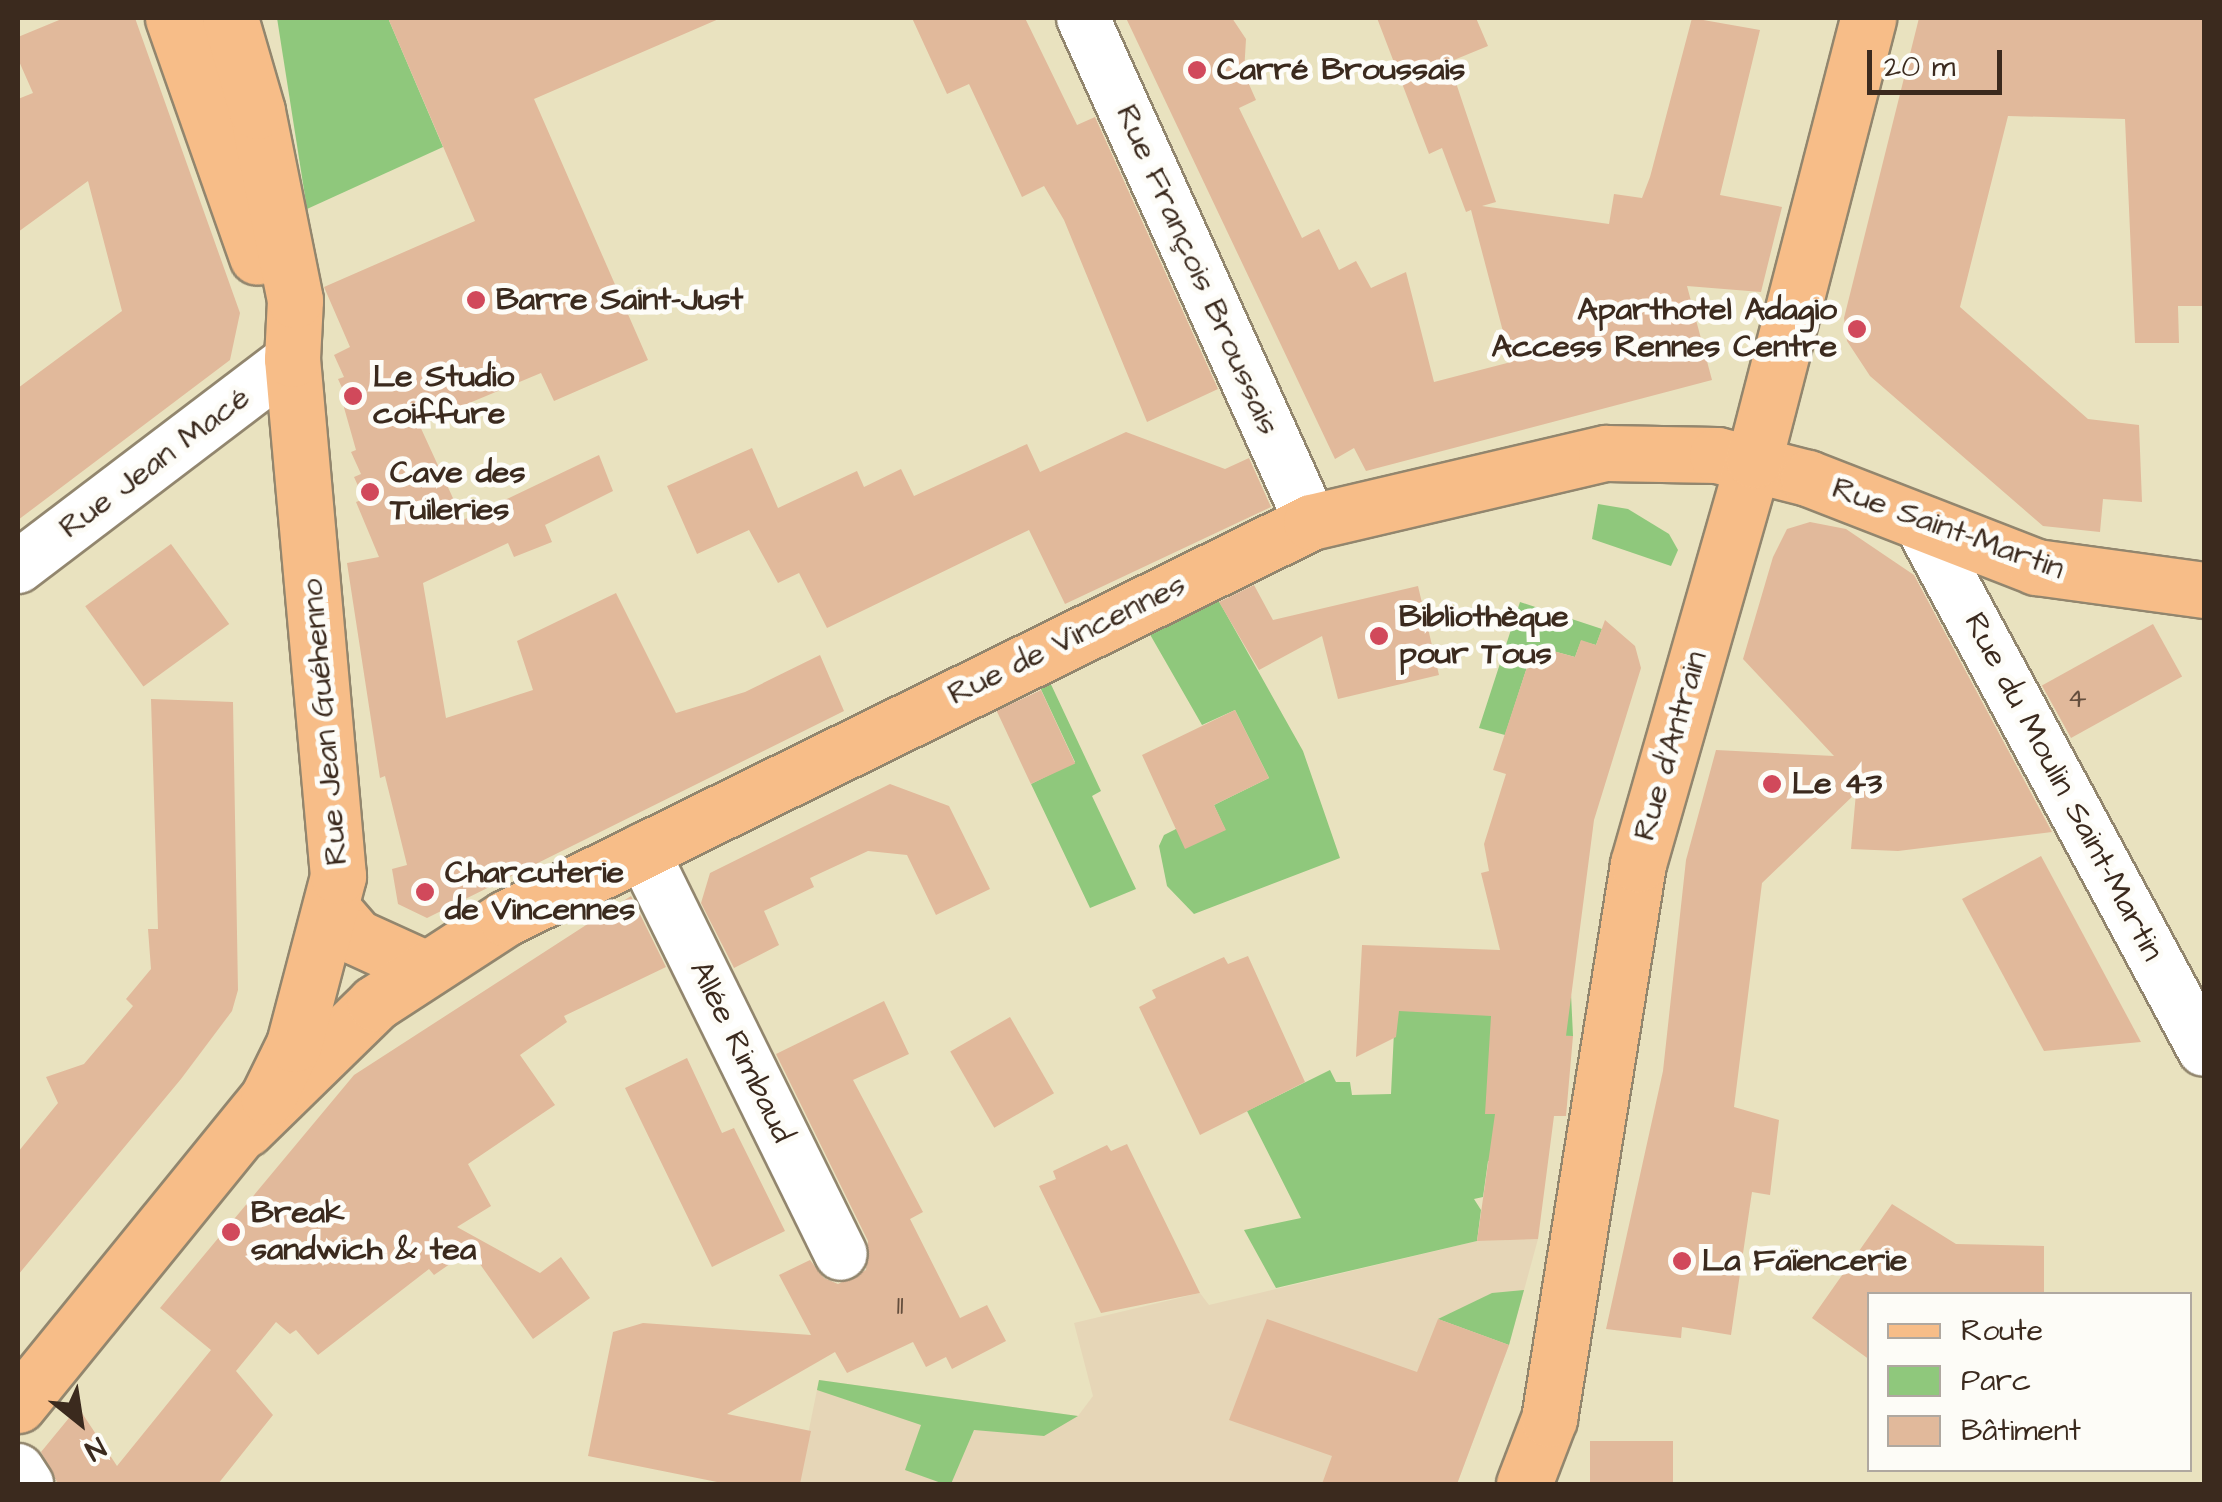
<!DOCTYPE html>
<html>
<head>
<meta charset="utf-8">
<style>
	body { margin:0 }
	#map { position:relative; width:2222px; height:1502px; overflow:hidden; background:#e9e2bf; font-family:"Architects Daughter",sans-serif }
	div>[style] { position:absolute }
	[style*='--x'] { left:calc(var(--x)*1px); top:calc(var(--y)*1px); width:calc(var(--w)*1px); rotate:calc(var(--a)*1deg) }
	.built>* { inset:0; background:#e6d6b7 }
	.green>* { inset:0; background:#8fc87c }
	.building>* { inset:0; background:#e1b99b; transform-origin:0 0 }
	.roads { filter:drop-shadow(2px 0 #92866e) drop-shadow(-2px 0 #92866e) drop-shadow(0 2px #92866e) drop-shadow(0 -2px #92866e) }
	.minor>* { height:52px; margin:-26px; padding:0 26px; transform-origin:26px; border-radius:26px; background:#fff }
	.major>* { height:55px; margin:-27.5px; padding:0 27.5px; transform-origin:27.5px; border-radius:27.5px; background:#f7bd88 }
	.dots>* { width:28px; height:28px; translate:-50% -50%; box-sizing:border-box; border:5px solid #fdfcf7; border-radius:50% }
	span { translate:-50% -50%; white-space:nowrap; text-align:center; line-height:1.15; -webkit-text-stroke:10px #fdfcf7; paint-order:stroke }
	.number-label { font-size:28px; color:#644e3d }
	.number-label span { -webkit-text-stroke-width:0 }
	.poi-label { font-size:32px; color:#3b2a1e; font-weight:700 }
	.left { translate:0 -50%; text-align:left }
	.right { translate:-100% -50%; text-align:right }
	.street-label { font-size:32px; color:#3b2a1e }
	.frame { position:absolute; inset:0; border:20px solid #3b2a1e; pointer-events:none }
	.legend { position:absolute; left:1867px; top:1292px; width:325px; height:180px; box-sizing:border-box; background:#fdfcf7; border:2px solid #afa8a0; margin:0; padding:12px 18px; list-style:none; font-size:30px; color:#3b2a1e }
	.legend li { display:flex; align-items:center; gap:20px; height:50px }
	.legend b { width:50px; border:2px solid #afa8a0 }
	.north { position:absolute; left:30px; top:1372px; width:100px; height:100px; -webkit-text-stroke:8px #fdfcf7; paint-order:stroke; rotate:150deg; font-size:28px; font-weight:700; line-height:40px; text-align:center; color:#3b2a1e }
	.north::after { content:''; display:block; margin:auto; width:35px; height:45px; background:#3b2a1e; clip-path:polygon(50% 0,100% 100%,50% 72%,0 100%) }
	.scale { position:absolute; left:1867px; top:50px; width:135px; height:45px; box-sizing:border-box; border:5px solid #3b2a1e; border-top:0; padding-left:12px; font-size:30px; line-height:35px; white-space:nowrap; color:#3b2a1e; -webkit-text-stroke:8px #fdfcf7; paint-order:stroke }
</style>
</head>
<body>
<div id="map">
	<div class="built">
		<div style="clip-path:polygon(1538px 1239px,1509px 1345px,1457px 1484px,798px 1484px,819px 1380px,1078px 1416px,1093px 1396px,1074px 1323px,1200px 1293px,1209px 1305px,1477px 1241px)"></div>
	</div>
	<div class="green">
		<div style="clip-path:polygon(277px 18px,388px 18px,443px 147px,307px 209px)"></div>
		<div style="clip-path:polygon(1598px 504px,1628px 509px,1669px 534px,1678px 550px,1671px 566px,1592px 539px)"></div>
		<div style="clip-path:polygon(1216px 596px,1303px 751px,1340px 858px,1194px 914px,1167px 886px,1159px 846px,1164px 835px,1176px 829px,1225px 829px,1214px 805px,1269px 778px,1235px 710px,1202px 725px,1148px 631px)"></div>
		<div style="clip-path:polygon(1520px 602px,1602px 629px,1596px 645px,1581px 641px,1575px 657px,1553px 651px,1546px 665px,1529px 661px,1505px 735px,1479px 728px)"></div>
		<div style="clip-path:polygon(1048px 678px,1101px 791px,1092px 796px,1136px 889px,1090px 908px,1031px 784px,1075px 762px,1038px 683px)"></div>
		<div style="clip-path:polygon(1571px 994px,1573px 1036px,1533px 1035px,1506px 1163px,1488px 1161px,1483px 1197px,1474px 1199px,1481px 1210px,1477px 1241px,1276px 1288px,1244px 1230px,1301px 1218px,1247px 1111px,1330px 1070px,1336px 1082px,1350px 1082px,1352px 1095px,1391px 1094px,1395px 1011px)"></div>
		<div style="clip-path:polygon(1524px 1290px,1509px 1345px,1438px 1319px,1492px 1293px)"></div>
		<div style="clip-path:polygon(819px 1380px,1078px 1416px,1044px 1436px,974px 1430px,951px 1484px,944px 1484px,905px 1470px,921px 1425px,817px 1390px)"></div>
	</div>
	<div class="building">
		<div style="clip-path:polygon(64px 18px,135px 18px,240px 313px,230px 360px,18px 520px,18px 388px,122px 311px,88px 181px,18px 232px,18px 99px,33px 93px,18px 59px,18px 37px)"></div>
		<div style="clip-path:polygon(388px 18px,721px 18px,534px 99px,648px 360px,554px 401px,541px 373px,419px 424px,463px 520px,599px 455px,613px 491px,545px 525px,552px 542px,514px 557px,508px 543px,423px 583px,446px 718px,533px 690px,517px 641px,616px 593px,676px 713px,745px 692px,820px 655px,844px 711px,427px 918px,398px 904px,392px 869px,407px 865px,385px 776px,380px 778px,347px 563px,379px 557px,356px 502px,364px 499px,354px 477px,361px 474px,351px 452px,356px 450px,343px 404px,348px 401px,338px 379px,344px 377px,334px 355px,350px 347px,324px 287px,475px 221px)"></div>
		<div style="clip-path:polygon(912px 18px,1025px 18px,1077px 125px,1095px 117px,1218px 389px,1147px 422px,1064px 220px,1044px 186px,1022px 197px,969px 84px,947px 94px)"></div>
		<div style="clip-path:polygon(1126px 18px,1232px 18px,1246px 39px,1244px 73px,1256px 100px,1239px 108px,1302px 238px,1319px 229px,1339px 270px,1356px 261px,1371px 288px,1406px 272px,1434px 382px,1511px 362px,1471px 210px,1466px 212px,1442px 148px,1429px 154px,1377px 18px,1476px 18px,1488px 46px,1449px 62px,1496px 202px,1482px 206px,1609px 224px,1614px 194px,1642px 198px,1650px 177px,1692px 18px,1760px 30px,1720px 195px,1782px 207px,1761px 292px,1687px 286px,1712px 380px,1366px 471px,1354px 448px,1335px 459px)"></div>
		<div style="clip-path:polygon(1919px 18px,2204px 18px,2204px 306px,2178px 306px,2179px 343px,2135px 343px,2125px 119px,2008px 116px,1960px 307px,2088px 419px,2139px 425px,2142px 502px,2103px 499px,2100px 532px,2043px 526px,1870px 376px,1847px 341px,1844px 318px)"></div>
		<div style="clip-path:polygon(1126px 432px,1225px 469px,1249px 458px,1271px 507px,1065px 604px,1029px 530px,827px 628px,799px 573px,778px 583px,749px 530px,697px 554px,667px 486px,752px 448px,778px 508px,857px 471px,864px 487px,901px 469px,914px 496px,1027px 444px,1040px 472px)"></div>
		<div style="clip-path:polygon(1810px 522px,1846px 529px,1914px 575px,2052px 832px,1898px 851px,1851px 849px,1856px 793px,1762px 883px,1734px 1107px,1779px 1120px,1770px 1195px,1752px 1192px,1731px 1335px,1682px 1327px,1681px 1338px,1606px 1329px,1663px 1071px,1686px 860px,1716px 750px,1834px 756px,1743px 659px,1773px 557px,1787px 529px)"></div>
		<div style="left:171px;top:544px;width:99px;height:106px;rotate:54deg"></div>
		<div style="clip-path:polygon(1254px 585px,1273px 620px,1418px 586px,1439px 675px,1338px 699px,1322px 636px,1259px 670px,1219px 602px)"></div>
		<div style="clip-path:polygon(1605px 620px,1635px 646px,1641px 668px,1594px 820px,1566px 1036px,1573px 1036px,1566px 1116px,1554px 1116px,1538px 1239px,1477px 1241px,1495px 1114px,1485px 1114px,1491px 1016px,1399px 1011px,1396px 1037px,1356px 1057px,1362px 945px,1500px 950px,1481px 873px,1489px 871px,1484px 844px,1506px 774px,1493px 770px,1529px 661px,1546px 665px,1553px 651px,1575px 657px,1581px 640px,1596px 645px)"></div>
		<div style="left:2153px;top:624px;width:60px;height:127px;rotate:61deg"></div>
		<div style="left:1041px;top:690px;width:81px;height:49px;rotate:65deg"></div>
		<div style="clip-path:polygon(151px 699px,233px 702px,238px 990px,232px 1011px,181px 1079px,18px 1275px,18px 1152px,58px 1103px,46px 1077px,84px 1064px,133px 1006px,126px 999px,151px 969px,148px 929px,158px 929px)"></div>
		<div style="clip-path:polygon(1235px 710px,1269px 778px,1214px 805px,1226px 830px,1185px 849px,1142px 755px)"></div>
		<div style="clip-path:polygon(890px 784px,949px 806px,990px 889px,936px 915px,907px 855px,868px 851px,810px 878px,814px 887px,764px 911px,779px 945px,734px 968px,701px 903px,710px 873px)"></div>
		<div style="clip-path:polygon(2041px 856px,2141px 1042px,2044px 1051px,1962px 899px)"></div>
		<div style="clip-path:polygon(631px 896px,666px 967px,564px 1016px,567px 1022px,520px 1055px,555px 1105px,468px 1164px,491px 1206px,457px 1227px,540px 1273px,561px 1257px,590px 1298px,533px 1339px,470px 1250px,434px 1275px,429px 1269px,318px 1355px,296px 1330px,290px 1334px,276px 1322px,236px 1371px,273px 1415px,218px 1484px,58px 1484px,41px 1452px,78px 1407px,117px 1466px,211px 1350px,160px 1308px,354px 1075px)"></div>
		<div style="clip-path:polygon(1248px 956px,1305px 1082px,1200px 1135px,1139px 1007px,1156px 998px,1152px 990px,1224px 957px,1228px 964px)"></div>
		<div style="clip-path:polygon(884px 1001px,909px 1054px,853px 1080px,923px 1212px,910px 1219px,960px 1318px,987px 1305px,1006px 1341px,952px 1369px,946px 1357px,926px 1367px,913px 1342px,847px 1373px,835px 1352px,727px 1414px,811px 1431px,800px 1484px,727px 1484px,588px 1456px,613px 1332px,643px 1323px,811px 1335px,779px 1275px,810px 1260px,824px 1278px,838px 1284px,866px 1270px,868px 1241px,776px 1054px)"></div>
		<div style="left:1010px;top:1017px;width:88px;height:69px;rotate:60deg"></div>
		<div style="clip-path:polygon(687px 1058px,722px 1133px,734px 1128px,785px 1231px,712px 1267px,625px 1088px)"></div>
		<div style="clip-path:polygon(1127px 1144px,1200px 1293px,1101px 1313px,1039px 1186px,1056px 1179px,1053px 1171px,1107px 1145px,1111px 1151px)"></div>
		<div style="clip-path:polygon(1892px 1204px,1956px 1244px,2044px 1246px,2044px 1294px,1870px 1294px,1870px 1360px,1812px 1318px)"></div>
		<div style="clip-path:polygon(1267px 1319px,1417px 1372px,1438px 1319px,1509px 1345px,1457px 1484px,1322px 1484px,1332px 1456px,1229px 1420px)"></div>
		<div style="left:1673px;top:1441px;width:43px;height:83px;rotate:90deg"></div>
	</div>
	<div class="roads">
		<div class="minor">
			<div style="--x:1083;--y:18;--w:553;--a:65.66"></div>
			<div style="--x:1921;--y:525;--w:596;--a:61.67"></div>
			<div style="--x:18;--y:567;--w:344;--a:-37.2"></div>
			<div style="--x:642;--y:850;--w:450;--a:63.8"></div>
			<div style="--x:18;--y:1470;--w:17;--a:57"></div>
		</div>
		<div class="major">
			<div style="--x:173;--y:18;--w:253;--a:70.6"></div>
			<div style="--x:332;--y:909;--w:37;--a:49"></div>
			<div style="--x:356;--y:937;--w:75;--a:24.5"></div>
			<div style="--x:246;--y:1129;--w:180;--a:-44.3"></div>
			<div style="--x:375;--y:1003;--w:156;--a:-33"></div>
			<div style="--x:506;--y:918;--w:897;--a:-26.19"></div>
			<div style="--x:1311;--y:522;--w:303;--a:-13.2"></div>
			<div style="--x:1606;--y:453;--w:111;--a:1"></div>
			<div style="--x:1717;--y:455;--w:94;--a:14.2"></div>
			<div style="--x:1808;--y:478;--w:245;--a:21.3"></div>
			<div style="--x:2036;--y:567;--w:170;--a:7.8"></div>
			<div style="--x:18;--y:1405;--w:397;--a:-50.9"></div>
			<div style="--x:268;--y:1097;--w:59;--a:-63.9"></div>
			<div style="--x:294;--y:1044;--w:174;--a:-75.3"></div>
			<div style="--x:338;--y:876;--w:519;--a:-95.08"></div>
			<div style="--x:292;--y:359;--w:59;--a:-87.1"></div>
			<div style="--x:295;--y:300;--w:193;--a:-101.4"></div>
			<div style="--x:257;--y:111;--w:97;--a:-106.2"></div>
			<div style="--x:1524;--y:1484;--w:70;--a:-69"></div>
			<div style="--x:1549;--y:1419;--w:562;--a:-80.89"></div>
			<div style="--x:1638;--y:864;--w:420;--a:-74"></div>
			<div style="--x:1754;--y:460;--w:456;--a:-75.5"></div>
		</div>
	</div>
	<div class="dots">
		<div style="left:1197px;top:70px;background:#d1495b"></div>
		<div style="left:476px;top:300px;background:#d1495b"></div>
		<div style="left:1857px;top:329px;background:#d1495b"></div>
		<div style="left:353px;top:396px;background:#d1495b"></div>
		<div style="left:370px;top:492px;background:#d1495b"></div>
		<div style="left:1379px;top:636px;background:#d1495b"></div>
		<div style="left:1772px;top:784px;background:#d1495b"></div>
		<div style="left:425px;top:892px;background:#d1495b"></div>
		<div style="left:231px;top:1232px;background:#d1495b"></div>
		<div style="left:1682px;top:1261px;background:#d1495b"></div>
	</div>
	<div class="number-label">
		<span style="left:2077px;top:699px">4</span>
		<span style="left:900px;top:1306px">11</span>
	</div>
	<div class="poi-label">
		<span class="left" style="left:1217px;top:70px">Carré Broussais</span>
		<span class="left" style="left:496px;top:300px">Barre Saint-Just</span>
		<span class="right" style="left:1837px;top:329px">Aparthotel Adagio<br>Access Rennes Centre</span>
		<span class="left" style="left:373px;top:396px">Le Studio<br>coiffure</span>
		<span class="left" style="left:390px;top:492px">Cave des<br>Tuileries</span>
		<span class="left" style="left:1399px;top:636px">Bibliothèque<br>pour Tous</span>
		<span class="left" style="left:1792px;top:784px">Le 43</span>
		<span class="left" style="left:445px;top:892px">Charcuterie<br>de Vincennes</span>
		<span class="left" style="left:251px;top:1232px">Break<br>sandwich &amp; tea</span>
		<span class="left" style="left:1702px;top:1261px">La Faïencerie</span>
	</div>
	<div class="street-label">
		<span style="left:1197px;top:270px;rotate:66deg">Rue François Broussais</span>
		<span style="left:155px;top:463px;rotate:-37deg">Rue Jean Macé</span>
		<span style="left:1948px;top:529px;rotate:20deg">Rue Saint-Martin</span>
		<span style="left:1067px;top:640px;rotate:-26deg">Rue de Vincennes</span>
		<span style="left:325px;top:722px;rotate:-95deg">Rue Jean Guéhenno</span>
		<span style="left:1671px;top:746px;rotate:-74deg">Rue d'Antrain</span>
		<span style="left:2063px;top:787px;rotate:62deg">Rue du Moulin Saint-Martin</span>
		<span style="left:741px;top:1052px;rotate:64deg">Allée Rimbaud</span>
	</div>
	<div class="frame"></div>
	<ul class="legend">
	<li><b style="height:12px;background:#f7bd88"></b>Route</li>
	<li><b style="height:28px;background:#8fc87c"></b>Parc</li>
	<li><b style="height:28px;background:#e1b99b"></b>Bâtiment</li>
	</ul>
	<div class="north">N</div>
	<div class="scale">20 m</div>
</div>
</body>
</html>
